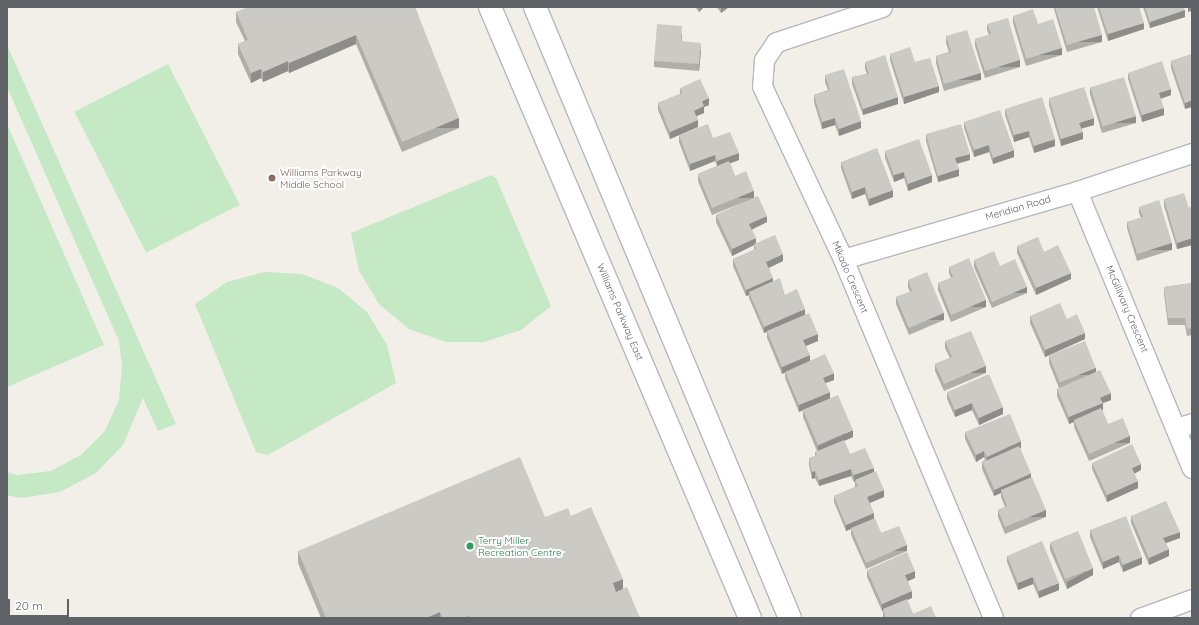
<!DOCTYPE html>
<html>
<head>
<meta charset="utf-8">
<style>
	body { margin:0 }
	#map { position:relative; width:1199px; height:625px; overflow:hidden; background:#f1efe8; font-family:Quicksand,sans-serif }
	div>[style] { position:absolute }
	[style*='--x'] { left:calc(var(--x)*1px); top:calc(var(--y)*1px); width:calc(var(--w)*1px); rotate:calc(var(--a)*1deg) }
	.green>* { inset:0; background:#c5e8c5; transform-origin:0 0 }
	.roads { filter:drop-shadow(1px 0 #b5b8bc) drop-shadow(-1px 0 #b5b8bc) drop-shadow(0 1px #b5b8bc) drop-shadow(0 -1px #b5b8bc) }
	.minor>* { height:19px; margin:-9.5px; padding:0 9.5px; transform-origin:9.5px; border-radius:9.5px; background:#fff }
	.secondary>* { height:22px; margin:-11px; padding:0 11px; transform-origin:11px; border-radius:11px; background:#fff }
	.wall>* { inset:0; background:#afaea9 }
	.shaded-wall>* { inset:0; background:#8f8d8a; transform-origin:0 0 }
	.building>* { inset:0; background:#cccac5; transform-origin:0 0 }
	.dots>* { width:11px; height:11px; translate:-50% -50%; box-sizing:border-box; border:2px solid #fff; border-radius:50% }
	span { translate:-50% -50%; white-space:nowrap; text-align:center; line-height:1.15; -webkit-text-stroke:4px #fff; paint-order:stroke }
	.education-label { font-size:10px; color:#785e54 }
	.left { translate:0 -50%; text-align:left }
	.street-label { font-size:10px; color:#5f6368 }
	.leisure-label { font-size:10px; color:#27864d }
	.frame { position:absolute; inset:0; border:8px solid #5f6368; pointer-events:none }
	.scale { position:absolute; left:8px; top:599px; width:61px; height:18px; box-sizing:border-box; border:2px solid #5f6368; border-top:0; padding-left:5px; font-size:12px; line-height:14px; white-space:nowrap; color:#5f6368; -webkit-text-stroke:3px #fff; paint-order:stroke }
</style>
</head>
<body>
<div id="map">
	<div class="green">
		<div style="clip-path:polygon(7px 45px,176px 424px,158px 431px,143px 398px,123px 445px,96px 473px,60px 492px,21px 498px,7px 495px,7px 472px,17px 475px,51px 471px,81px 455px,105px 431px,119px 400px,122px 366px,119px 341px,7px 87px)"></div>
		<div style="left:168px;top:64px;width:158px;height:105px;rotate:63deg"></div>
		<div style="clip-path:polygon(7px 124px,104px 345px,7px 387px)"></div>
		<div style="clip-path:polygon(491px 175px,496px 178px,551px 306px,521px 330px,484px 342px,446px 342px,409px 329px,379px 304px,359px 271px,351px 233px)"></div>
		<div style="clip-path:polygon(264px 272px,302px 274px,338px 288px,367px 312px,387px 345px,396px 383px,268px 455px,256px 452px,195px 304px,227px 282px)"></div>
	</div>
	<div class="roads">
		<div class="minor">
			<div style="--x:882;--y:7;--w:112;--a:161.7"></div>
			<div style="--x:776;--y:42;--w:22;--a:124"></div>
			<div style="--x:764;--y:60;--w:26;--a:94"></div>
			<div style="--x:762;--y:86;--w:191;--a:64.9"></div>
			<div style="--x:843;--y:259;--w:389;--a:67.3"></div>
			<div style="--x:1077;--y:191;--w:300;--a:67.5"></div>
			<div style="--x:843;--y:259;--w:244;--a:-16.2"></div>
			<div style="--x:1077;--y:191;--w:121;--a:-18.3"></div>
			<div style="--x:1176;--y:428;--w:17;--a:-17"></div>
			<div style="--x:1140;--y:618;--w:55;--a:-20.1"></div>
		</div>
		<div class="secondary">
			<div style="--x:490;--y:7;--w:664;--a:66.95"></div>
			<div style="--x:535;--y:7;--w:662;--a:67.35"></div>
		</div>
	</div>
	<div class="wall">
		<div style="clip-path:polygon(415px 7px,459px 128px,402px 152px,356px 44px,289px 73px,288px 71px,263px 82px,261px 78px,251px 83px,238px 54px,238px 44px,245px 41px,236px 22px,236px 12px)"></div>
		<div style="clip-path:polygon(695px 7px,704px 7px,699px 12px)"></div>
		<div style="clip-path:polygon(717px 7px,729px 7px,721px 13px)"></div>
		<div style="clip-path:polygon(1054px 7px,1055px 7px,1102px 42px,1067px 52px,1054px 9px)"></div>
		<div style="clip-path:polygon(1097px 7px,1139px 7px,1144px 29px,1108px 41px)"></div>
		<div style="clip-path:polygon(1143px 7px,1183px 7px,1185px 17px,1150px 28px)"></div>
		<div style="clip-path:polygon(1013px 16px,1038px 24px,1062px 55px,1026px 66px,1013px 23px)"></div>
		<div style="clip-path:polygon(987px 24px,1020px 67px,985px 78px,975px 46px,975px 39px,989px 35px,987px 30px)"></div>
		<div style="clip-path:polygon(682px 33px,682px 41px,701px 50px,699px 71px,654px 67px,654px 61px)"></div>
		<div style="clip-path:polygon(946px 36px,981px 80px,944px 91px,936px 63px,936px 56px,949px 52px,946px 43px)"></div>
		<div style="clip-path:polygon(890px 54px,915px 62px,939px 92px,904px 104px,890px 60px)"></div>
		<div style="clip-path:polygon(1192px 54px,1185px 109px,1171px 68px,1171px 61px)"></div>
		<div style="clip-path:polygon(865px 62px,898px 104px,863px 115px,852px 84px,852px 77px,867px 74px,865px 69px)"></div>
		<div style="clip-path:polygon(1128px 73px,1171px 95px,1161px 99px,1164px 115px,1142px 122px,1128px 79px)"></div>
		<div style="clip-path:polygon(825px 75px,861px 128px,839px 136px,835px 125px,822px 129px,814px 102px,814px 95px,828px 90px,825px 82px)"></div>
		<div style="clip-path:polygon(1090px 87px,1136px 123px,1102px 133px,1090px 94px)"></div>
		<div style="clip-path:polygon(680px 88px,709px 105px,704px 107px,704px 113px,697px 116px,698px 127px,681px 134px,713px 138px,739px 160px,730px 163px,735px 176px,754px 197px,767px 222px,752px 229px,756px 243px,783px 261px,769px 268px,773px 281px,785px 295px,805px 315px,818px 341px,806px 346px,810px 361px,834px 380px,826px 383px,799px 412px,785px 378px,785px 372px,782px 374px,767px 338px,767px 332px,764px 333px,749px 298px,749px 295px,746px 296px,733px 266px,733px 259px,754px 250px,754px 245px,732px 256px,716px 222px,716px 215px,749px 200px,712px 215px,698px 181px,698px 174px,717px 166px,715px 161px,690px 171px,679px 142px,679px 135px,670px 139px,658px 110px,658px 103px,680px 94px)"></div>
		<div style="clip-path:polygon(1049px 98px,1094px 125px,1081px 129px,1083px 139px,1061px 146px,1049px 105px)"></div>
		<div style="clip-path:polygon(1005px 109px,1055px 146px,1034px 153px,1029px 137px,1014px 142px,1005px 115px)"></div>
		<div style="clip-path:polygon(964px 122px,1014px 157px,993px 164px,989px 152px,974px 157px,964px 128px)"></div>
		<div style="clip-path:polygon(926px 134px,970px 160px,957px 164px,959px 176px,938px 182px,926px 141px)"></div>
		<div style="clip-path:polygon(885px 151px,932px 182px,908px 191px,904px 178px,894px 182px,885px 158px)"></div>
		<div style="clip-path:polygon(841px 162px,893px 197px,869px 206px,865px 194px,852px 199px,841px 168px)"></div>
		<div style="clip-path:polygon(1164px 199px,1189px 208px,1192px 207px,1192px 245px,1177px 249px,1164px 206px)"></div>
		<div style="clip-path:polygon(1139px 207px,1172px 250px,1137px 261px,1127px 228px,1127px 222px,1141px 218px,1139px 213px)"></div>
		<div style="clip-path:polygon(1017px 246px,1044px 252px,1071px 279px,1036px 295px,1017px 253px)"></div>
		<div style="clip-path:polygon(974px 260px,1000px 266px,1027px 293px,992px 308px,974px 267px)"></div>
		<div style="clip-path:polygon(949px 267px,986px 307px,951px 322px,938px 290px,938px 283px,951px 278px,949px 273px)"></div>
		<div style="clip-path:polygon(908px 280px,944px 320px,909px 335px,896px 304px,896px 297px,910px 292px,908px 287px)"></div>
		<div style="clip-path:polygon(1192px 283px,1192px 335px,1187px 336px,1185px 325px,1168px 325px,1164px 294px,1164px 287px)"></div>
		<div style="clip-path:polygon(1030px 316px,1067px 319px,1085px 339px,1045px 357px,1030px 323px)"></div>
		<div style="clip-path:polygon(945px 341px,986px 373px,944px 391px,935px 371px,935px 364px,950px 358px,945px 348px)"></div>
		<div style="clip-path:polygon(1049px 356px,1096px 372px,1111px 400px,1103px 403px,1103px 410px,1102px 410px,1108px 424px,1130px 443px,1089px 461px,1074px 427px,1074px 422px,1069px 424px,1057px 396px,1057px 389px,1059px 388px,1049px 363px)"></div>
		<div style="clip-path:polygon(947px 392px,1003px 414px,979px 425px,972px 410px,955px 417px,947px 399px)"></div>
		<div style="clip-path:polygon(803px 411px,853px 437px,844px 441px,850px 454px,874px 472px,884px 497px,870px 503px,874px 518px,881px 533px,907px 551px,866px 569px,851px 535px,851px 529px,846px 531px,834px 502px,834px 496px,855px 487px,855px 482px,854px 482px,851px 476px,819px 486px,815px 478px,812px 479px,809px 465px,809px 458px,815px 456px,815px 452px,817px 451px,803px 417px)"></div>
		<div style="clip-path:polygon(965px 432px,1021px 448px,1020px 448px,1046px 517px,1005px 534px,998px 517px,998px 510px,1005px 507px,1001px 497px,1001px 493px,994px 496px,982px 469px,982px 462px,985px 460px,984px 457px,976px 462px,965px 439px)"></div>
		<div style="clip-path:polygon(1092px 463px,1141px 470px,1134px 473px,1138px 488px,1107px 502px,1092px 469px)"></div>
		<div style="clip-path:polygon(571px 516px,623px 589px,640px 618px,321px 618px,298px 563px,298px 551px,545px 517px)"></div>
		<div style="clip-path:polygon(1131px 516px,1180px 538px,1166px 543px,1169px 556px,1149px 565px,1131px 523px)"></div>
		<div style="clip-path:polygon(1090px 530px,1142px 564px,1123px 572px,1119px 562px,1103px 569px,1090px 537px)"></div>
		<div style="clip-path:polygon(1050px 543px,1093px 575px,1067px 589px,1050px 550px)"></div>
		<div style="clip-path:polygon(1007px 556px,1059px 590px,1039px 598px,1033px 584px,1018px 590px,1007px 562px)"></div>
		<div style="clip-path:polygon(867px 570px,915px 578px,908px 581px,912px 598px,907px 600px,913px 614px,936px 618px,884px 618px,883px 616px,883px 611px,882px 611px,867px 577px)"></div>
	</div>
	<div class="shaded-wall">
		<div style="clip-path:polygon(699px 7px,704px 7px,699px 12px)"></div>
		<div style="clip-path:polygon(721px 7px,729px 7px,721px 13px)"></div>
		<div style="clip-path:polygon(1188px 7px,1192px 7px,1192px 11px,1188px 12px)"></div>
		<div style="clip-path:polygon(1185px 10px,1185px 17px,1150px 28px,1150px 22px)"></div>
		<div style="clip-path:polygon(1144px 23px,1144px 29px,1108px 41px,1108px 34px)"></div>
		<div style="clip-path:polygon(356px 35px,356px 44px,289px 73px,289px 63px)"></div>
		<div style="left:1102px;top:35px;width:7px;height:36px;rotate:90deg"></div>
		<div style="clip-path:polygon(701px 43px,701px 50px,699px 71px,699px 64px)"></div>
		<div style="left:1062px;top:48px;width:7px;height:38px;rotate:90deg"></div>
		<div style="left:1020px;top:60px;width:7px;height:37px;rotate:90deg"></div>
		<div style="clip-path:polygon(288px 61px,288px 71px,263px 82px,263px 72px)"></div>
		<div style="clip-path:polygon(261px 69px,261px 78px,251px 83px,251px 73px)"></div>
		<div style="left:981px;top:73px;width:7px;height:39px;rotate:90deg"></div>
		<div style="clip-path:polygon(939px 86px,939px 92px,904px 104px,904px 97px)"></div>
		<div style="clip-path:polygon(1171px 89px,1171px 95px,1159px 99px,1159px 93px)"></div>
		<div style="clip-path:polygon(898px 97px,898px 104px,863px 115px,863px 109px)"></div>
		<div style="clip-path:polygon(709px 98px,709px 105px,704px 107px,704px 113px,694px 117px,694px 111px,702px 101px)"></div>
		<div style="clip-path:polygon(1192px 100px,1192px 107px,1185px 109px,1185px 103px)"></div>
		<div style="clip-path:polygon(1164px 108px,1164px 115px,1142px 122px,1142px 115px)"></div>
		<div style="left:1136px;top:116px;width:7px;height:35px;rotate:90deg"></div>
		<div style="left:459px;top:118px;width:10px;height:62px;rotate:90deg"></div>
		<div style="clip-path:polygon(835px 118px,835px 125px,822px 129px,822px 122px)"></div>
		<div style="clip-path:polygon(1094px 118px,1094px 125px,1079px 129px,1079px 123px)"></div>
		<div style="clip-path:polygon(698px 120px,698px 127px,670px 139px,670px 132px)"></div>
		<div style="clip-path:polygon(861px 121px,861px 128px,839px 136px,839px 129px)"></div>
		<div style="clip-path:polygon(1029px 131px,1029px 137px,1014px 142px,1014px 135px)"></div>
		<div style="clip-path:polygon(1083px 132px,1083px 139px,1061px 146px,1061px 139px)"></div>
		<div style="clip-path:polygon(1055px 139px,1055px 146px,1034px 153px,1034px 146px)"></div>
		<div style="clip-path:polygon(989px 145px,989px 152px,974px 157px,974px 150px)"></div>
		<div style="clip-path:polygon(1014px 150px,1014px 157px,993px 164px,993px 158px)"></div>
		<div style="clip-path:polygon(739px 153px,739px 160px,717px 168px,717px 161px)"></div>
		<div style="clip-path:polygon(970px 154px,970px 160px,955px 164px,955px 158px)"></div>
		<div style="clip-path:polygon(715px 155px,715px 161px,690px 171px,690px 164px)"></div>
		<div style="clip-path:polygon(959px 169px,959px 176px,938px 182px,938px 176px)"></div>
		<div style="clip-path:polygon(904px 172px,904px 178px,894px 182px,894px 175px)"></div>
		<div style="clip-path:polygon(932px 175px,932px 182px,908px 191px,908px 184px)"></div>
		<div style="clip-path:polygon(865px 187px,865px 194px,852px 199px,852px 192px)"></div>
		<div style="clip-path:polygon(893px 190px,893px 197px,869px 206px,869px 199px)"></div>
		<div style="left:754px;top:191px;width:7px;height:45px;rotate:90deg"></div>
		<div style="clip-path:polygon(767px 216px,767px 222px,749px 231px,749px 224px)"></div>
		<div style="clip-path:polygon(756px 238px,756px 245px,754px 244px,754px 245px,732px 256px,732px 249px)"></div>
		<div style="clip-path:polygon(1192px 238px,1192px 245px,1177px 249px,1177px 243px)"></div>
		<div style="left:1172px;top:243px;width:7px;height:37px;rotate:90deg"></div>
		<div style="clip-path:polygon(783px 254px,783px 261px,766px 269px,766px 262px)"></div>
		<div style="clip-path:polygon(1071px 273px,1071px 279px,1036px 295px,1036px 288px)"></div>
		<div style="clip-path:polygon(773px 278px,773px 285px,749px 292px,749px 295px,746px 296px,746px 290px)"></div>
		<div style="left:1027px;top:287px;width:6px;height:38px;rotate:90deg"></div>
		<div style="left:986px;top:300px;width:7px;height:38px;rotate:90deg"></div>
		<div style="clip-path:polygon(805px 309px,805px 316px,767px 331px,767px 332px,764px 333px,764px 327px)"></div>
		<div style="left:944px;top:313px;width:7px;height:38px;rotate:90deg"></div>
		<div style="clip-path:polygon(1085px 333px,1085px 339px,1045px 357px,1045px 350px)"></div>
		<div style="clip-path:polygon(818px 334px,818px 341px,803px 347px,803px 340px)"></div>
		<div style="clip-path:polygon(810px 355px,810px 362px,782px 374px,782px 367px)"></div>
		<div style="left:986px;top:366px;width:7px;height:46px;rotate:90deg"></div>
		<div style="left:1096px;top:368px;width:7px;height:39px;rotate:90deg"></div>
		<div style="clip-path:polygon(834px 373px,834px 380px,823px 384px,823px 378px)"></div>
		<div style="clip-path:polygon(830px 392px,830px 399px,799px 412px,799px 405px)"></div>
		<div style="clip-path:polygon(1111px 393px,1111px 400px,1103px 403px,1103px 410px,1075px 421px,1074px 420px,1074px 422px,1069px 424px,1069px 417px,1100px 398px)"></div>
		<div style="clip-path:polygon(972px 403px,972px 410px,955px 417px,955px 410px)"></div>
		<div style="clip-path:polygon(1003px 407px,1003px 414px,979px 425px,979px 418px)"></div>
		<div style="clip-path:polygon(853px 430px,853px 437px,818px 452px,818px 446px)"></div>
		<div style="left:1130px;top:436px;width:7px;height:45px;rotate:90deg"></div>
		<div style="clip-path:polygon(1021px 441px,1021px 448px,987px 463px,987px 457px)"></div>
		<div style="clip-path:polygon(984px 451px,984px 457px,976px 462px,976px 455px)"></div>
		<div style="clip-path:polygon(1141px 464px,1141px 470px,1132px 475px,1132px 468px)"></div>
		<div style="clip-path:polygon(874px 468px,874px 474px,855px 480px,855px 482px,854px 482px,854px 475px)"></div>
		<div style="clip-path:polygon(851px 469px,851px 476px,819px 486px,819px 480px)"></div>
		<div style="clip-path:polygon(815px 471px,815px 478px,812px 479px,812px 472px)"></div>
		<div style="clip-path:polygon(1031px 473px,1031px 480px,1001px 490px,1001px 493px,994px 496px,994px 490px)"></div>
		<div style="clip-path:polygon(1138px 481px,1138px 488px,1107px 502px,1107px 495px)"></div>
		<div style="clip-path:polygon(884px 490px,884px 497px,867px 504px,867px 497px)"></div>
		<div style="left:1046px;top:510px;width:7px;height:44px;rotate:90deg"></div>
		<div style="clip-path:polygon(874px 513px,874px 519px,846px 531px,846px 525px)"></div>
		<div style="clip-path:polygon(1180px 532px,1180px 538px,1163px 544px,1163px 538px)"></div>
		<div style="left:907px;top:545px;width:6px;height:45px;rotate:90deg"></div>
		<div style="clip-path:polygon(1169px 549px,1169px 556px,1149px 565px,1149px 558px)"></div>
		<div style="clip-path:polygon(1119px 555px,1119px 562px,1103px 569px,1103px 562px)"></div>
		<div style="clip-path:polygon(1142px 557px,1142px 564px,1123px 572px,1123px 565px)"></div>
		<div style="clip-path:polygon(1093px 568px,1093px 575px,1067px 589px,1067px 582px)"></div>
		<div style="clip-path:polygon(915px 571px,915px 578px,905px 582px,905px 575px)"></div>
		<div style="clip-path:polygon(1033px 577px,1033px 584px,1018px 590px,1018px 583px)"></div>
		<div style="clip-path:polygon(623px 579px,623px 591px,613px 596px,613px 583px)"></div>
		<div style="clip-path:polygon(1059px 583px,1059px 590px,1039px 598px,1039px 591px)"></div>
		<div style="clip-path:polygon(912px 591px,912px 598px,883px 610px,883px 609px,883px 611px,882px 611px,882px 604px)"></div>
		<div style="clip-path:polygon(440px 612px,440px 618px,426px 618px)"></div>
		<div style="clip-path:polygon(469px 616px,469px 618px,463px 618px)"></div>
	</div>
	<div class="building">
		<div style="clip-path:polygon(248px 7px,415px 7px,459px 118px,402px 142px,356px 35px,289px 63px,288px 61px,263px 72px,261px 69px,251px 73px,238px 44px,248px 40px,236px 12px)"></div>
		<div style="clip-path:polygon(1055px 7px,1094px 7px,1102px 35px,1067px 45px)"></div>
		<div style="clip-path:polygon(1099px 7px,1139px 7px,1144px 23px,1108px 34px)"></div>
		<div style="clip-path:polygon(1145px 7px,1183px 7px,1185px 10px,1150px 22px)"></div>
		<div style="clip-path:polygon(1033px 9px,1038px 24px,1053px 19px,1062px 48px,1026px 59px,1013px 16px)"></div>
		<div style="clip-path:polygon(1008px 18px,1020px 60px,985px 71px,975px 39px,991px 34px,987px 24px)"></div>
		<div style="clip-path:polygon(657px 24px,682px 26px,681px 41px,701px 43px,699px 64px,654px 61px)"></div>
		<div style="clip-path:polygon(967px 30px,981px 73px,944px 84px,936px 56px,951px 52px,946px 36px)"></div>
		<div style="clip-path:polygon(910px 47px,915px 62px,930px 58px,939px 86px,904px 97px,890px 54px)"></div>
		<div style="clip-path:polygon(1192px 54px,1192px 100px,1185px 103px,1171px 61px)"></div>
		<div style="clip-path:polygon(885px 55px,898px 97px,863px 109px,852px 77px,869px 74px,865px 62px)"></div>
		<div style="clip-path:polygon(1162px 61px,1171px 89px,1159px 93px,1164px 108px,1142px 115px,1128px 73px)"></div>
		<div style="clip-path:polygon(844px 69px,861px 121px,839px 129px,835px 118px,822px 122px,814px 95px,830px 90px,825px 75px)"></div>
		<div style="left:1124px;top:77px;width:41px;height:35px;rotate:73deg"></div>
		<div style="clip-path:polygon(700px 79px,709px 98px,702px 101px,704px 106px,694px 111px,698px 120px,670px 132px,658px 103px,682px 93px,680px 88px)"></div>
		<div style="clip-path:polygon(1084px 87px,1094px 118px,1079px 123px,1083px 132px,1061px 139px,1049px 98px)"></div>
		<div style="clip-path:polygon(1042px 97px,1055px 139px,1034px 146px,1029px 131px,1014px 135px,1005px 109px)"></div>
		<div style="clip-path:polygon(1000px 110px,1014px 150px,993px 158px,989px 145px,974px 150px,964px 122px)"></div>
		<div style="clip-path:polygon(708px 124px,713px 138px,730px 132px,739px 153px,717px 161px,715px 155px,690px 164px,679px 135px)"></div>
		<div style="clip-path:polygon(961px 124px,970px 154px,955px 158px,959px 169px,938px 176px,926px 134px)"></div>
		<div style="clip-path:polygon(919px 139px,932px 175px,908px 184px,904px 172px,894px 175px,885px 151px)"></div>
		<div style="clip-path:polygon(877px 148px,893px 190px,869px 199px,865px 187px,852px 192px,841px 162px)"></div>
		<div style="clip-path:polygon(729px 161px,735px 176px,746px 171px,754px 191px,712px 208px,698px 174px)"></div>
		<div style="clip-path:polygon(1184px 193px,1189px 208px,1192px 207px,1192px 238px,1177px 243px,1164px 199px)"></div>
		<div style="clip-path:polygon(758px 196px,767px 216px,749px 224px,756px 238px,732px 249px,716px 215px)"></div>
		<div style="clip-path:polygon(1159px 200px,1172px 243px,1137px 254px,1127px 222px,1143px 217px,1139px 207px)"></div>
		<div style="clip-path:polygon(775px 235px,783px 254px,766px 262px,773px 278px,746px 290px,733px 259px,756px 249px,754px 244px)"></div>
		<div style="clip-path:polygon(1038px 237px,1044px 252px,1058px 245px,1071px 273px,1036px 288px,1017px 246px)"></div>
		<div style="clip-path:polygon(994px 251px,1000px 266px,1015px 259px,1027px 287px,992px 302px,974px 260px)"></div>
		<div style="clip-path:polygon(969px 258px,986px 300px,951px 315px,938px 283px,953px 277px,949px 267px)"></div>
		<div style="clip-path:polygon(927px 272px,944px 313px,909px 328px,896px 297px,912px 291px,908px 280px)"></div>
		<div style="clip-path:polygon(780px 278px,785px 295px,797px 289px,805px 309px,764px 327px,749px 292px)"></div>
		<div style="clip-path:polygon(1192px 283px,1192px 328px,1187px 329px,1185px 318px,1168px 318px,1164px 287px)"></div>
		<div style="clip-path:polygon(1060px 303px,1067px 319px,1077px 314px,1085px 333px,1045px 350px,1030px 316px)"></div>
		<div style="clip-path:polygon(809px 313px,818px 334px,803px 340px,810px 355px,782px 367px,767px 331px)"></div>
		<div style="clip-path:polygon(971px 331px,986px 366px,944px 384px,935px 364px,952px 357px,945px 341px)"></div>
		<div style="left:1085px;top:341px;width:29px;height:39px;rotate:68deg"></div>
		<div style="clip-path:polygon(825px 354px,834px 373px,823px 378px,830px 392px,799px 405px,785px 372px)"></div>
		<div style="clip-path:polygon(1100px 370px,1111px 393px,1100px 398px,1103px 403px,1069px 417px,1057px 389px)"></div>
		<div style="clip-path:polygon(989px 374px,1003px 407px,979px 418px,972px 403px,955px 410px,947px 392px)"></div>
		<div style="left:838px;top:395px;width:38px;height:38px;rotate:67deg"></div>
		<div style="clip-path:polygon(1101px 408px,1108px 424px,1123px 418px,1130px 436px,1089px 454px,1074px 420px)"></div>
		<div style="clip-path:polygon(1010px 414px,1021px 441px,987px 457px,984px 451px,976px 455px,965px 432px)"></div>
		<div style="clip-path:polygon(844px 440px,850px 454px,865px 448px,874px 468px,854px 475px,851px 469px,819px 480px,815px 471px,812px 472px,809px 458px,817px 455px,815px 452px)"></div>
		<div style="clip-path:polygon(1132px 444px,1141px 464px,1132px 468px,1138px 481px,1107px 495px,1092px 463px)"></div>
		<div style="left:1019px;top:446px;width:30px;height:40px;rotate:66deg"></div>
		<div style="clip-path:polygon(520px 457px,545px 517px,568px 508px,571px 516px,591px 507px,623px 579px,613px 583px,616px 592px,627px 587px,640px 618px,470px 618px,469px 616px,463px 618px,443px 618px,440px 612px,426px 618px,326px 618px,298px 551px)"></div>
		<div style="clip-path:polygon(876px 471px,884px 490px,867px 497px,874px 513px,846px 525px,834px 496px,858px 486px,855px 480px)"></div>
		<div style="clip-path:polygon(1032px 477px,1046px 510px,1005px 527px,998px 510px,1007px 506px,1001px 490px)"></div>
		<div style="clip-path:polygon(1166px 501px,1180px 532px,1163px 538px,1169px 549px,1149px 558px,1131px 516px)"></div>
		<div style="clip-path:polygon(1126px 516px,1142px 557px,1123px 565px,1119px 555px,1103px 562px,1090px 530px)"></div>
		<div style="clip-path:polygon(875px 518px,881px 533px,899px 526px,907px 545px,866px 563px,851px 528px)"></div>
		<div style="left:1078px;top:531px;width:40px;height:30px;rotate:68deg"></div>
		<div style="clip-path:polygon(1042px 541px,1059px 583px,1039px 591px,1033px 577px,1018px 583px,1007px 556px)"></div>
		<div style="clip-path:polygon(907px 552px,915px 571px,905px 575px,912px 591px,882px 604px,867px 570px)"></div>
		<div style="clip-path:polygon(907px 599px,913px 614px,931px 606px,936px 618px,886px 618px,883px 609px)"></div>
	</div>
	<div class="dots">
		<div style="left:272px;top:178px;background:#8d6e63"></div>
		<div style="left:470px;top:546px;background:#2e9e5b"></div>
	</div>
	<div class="education-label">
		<span class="left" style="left:280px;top:178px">Williams Parkway<br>Middle School</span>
	</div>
	<div class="street-label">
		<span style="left:1018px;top:208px;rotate:-16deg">Meridian Road</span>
		<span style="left:850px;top:277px;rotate:67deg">Mikado Crescent</span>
		<span style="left:1127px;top:309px;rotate:67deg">McGillivary Crescent</span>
		<span style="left:620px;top:312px;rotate:67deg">Williams Parkway East</span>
	</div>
	<div class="leisure-label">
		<span class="left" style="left:478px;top:546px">Terry Miller<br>Recreation Centre</span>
	</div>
	<div class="frame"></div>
	<div class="scale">20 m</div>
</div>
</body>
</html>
